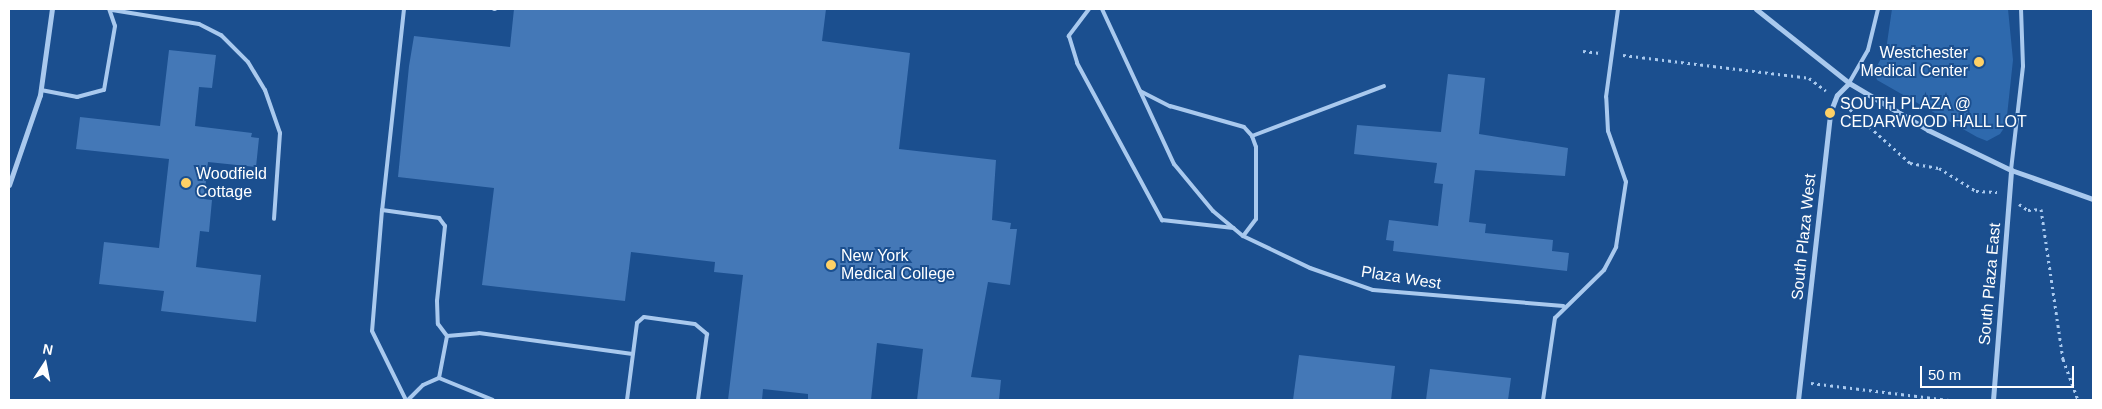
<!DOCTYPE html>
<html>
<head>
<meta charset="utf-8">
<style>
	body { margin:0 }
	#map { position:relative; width:2102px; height:409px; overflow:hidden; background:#1b4f8f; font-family:Arial,sans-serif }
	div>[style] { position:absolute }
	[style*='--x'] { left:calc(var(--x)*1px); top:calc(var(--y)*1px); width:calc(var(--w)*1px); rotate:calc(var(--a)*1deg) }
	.green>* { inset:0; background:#2e69ad }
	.building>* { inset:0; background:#4478b7 }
	.path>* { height:3px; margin-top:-1.5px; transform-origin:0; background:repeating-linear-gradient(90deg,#a9c9ee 0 2.5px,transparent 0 6.5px) }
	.lane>* { height:4px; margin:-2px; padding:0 2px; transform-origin:2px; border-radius:2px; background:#a9c9ee }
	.street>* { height:5px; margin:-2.5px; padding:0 2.5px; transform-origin:2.5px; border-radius:2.5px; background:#a9c9ee }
	.dots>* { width:14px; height:14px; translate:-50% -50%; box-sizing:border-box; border:2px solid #1b4f8f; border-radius:50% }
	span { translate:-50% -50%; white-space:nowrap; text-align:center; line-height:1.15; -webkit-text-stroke:4px #1b4f8f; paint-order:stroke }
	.poi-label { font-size:16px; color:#fff }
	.right { translate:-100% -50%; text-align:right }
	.left { translate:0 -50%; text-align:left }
	.street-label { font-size:16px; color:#fff }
	.frame { position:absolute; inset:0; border:10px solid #fff; pointer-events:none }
	.north { position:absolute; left:20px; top:339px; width:50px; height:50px; -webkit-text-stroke:4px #1b4f8f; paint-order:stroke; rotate:11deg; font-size:14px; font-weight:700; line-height:20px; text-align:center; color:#fff }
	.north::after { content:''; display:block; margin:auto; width:18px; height:22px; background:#fff; clip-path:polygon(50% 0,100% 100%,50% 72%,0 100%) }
	.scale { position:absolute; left:1920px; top:366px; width:154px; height:22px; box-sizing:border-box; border:2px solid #fff; border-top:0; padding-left:6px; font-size:15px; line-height:18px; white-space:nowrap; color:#fff; -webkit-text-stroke:4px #1b4f8f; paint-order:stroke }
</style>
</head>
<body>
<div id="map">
	<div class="green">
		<div style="clip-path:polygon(1892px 9px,2008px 9px,2013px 60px,2006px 125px,2000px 134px,1987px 141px,1977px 137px,1877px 80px,1874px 71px,1886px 50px)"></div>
	</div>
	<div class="building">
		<div style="clip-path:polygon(514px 9px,826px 9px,822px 41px,910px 53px,899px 149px,996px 160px,992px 220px,1011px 223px,1010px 229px,1017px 229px,1010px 285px,988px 282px,971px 377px,1001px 380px,999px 400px,917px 400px,923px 349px,877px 343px,871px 400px,808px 400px,808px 394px,763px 389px,762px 400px,728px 400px,743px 275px,714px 272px,715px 262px,631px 252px,625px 301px,482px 285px,494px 188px,398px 177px,409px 66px,414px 36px,510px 47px)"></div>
		<div style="clip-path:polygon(169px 50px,216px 55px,212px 88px,199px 87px,195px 126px,252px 133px,251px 137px,259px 138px,256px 167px,208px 162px,204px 199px,212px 200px,209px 232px,200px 231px,196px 267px,261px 275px,256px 322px,161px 311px,164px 291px,99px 284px,104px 242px,159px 248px,169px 159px,76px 149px,80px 117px,160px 126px)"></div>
		<div style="clip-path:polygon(1448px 74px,1485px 78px,1479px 134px,1568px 148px,1565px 176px,1475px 170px,1469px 222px,1486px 224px,1485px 233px,1553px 240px,1552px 251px,1569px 253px,1567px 271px,1393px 251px,1394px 241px,1386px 240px,1389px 220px,1438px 226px,1443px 184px,1434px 183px,1437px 163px,1354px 154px,1357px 125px,1441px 132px)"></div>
		<div style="clip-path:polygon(1299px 355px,1395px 366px,1391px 400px,1293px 400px)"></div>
		<div style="clip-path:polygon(1430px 369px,1511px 378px,1508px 400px,1426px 400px)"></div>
	</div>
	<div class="path">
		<div style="--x:1583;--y:51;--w:17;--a:7"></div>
		<div style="--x:1623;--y:55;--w:187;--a:7"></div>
		<div style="--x:1809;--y:78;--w:21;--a:37"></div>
		<div style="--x:1845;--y:105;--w:87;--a:41.7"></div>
		<div style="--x:1910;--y:163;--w:29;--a:10"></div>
		<div style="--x:1939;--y:168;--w:44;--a:31.9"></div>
		<div style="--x:1976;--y:191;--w:21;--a:3"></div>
		<div style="--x:2019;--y:204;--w:11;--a:34"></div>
		<div style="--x:2028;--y:210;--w:13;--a:-4"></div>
		<div style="--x:2041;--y:209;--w:152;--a:81.7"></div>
		<div style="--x:2063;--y:359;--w:44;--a:69.9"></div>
		<div style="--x:1811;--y:383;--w:139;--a:7"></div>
	</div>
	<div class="lane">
		<div style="--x:404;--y:9;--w:202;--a:96.2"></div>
		<div style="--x:382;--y:210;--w:58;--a:8"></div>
		<div style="--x:439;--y:218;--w:10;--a:53"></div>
		<div style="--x:445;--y:226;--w:75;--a:96.1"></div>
		<div style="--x:437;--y:301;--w:23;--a:88"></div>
		<div style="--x:438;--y:324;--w:15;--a:53"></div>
		<div style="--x:494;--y:9;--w:1;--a:0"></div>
		<div style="--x:1089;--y:9;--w:34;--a:127"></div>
		<div style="--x:1069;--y:36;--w:28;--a:73"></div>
		<div style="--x:1077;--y:63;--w:179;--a:61.6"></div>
		<div style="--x:1162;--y:220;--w:72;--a:6.3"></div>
		<div style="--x:1102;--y:9;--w:171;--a:65.1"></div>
		<div style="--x:1174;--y:164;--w:61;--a:50.3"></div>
		<div style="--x:1213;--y:211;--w:39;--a:40"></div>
		<div style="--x:1243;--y:236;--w:74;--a:25.5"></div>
		<div style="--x:1310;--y:268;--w:67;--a:19.2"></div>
		<div style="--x:1373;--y:290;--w:191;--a:4.8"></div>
		<div style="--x:112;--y:10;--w:88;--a:9.1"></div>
		<div style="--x:199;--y:24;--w:25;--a:27"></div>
		<div style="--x:221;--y:35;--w:38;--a:45"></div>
		<div style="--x:248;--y:62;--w:33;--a:59"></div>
		<div style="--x:265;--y:90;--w:46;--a:70.8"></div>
		<div style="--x:280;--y:133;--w:86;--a:94"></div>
		<div style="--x:1849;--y:83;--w:38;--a:-60"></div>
		<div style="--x:1868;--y:50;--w:42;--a:-76.3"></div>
		<div style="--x:41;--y:90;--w:37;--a:11"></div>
		<div style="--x:77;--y:97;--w:28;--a:-15"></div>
		<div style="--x:104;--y:90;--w:65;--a:-80.2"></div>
		<div style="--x:115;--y:26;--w:18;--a:-109"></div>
		<div style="--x:1140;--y:91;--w:34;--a:27"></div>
		<div style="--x:1170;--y:106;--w:77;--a:15.8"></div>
		<div style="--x:1244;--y:127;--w:12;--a:48"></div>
		<div style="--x:1252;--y:136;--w:12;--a:70"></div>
		<div style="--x:1256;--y:147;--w:72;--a:90"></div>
		<div style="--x:1256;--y:219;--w:21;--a:127"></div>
		<div style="--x:1252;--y:136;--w:141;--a:-20.7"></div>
		<div style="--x:2011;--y:170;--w:105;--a:-83.4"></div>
		<div style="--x:2023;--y:66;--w:57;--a:-92"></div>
		<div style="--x:382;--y:210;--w:121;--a:94.7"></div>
		<div style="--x:372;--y:331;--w:77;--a:63.8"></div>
		<div style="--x:439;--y:378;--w:43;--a:-79.2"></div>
		<div style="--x:447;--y:336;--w:32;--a:-5"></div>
		<div style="--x:479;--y:333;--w:155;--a:7.8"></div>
		<div style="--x:408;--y:400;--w:21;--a:-45"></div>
		<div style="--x:423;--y:385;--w:17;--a:-24"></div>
		<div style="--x:439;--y:378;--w:58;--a:22.2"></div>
		<div style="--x:627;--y:400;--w:78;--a:-82.6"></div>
		<div style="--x:637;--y:323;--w:9;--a:-41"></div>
		<div style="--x:644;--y:317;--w:51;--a:7.8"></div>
		<div style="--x:695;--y:324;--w:16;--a:40"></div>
		<div style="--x:707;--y:334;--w:67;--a:97.8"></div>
		<div style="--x:1543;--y:400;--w:83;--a:-81.7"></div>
		<div style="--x:1555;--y:318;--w:69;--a:-44.4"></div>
		<div style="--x:1604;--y:270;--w:26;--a:-62"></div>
		<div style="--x:1616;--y:247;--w:66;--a:-81.3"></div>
		<div style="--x:1626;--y:182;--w:54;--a:-109.4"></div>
		<div style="--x:1608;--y:131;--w:34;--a:-93"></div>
		<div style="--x:1606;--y:97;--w:89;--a:-82.2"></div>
	</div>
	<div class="street">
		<div style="--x:1756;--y:9;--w:119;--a:38.5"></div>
		<div style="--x:1849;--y:83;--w:92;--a:30.7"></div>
		<div style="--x:1928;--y:130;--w:92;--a:25.7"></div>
		<div style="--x:2011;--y:170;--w:87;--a:19.5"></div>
		<div style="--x:9;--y:185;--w:95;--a:-71"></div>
		<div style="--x:40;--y:95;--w:87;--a:-82.1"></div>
		<div style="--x:1798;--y:400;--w:289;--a:-83.6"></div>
		<div style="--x:1830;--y:113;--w:19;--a:-69"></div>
		<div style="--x:1837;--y:95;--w:17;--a:-45"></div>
		<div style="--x:1993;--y:400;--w:231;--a:-85.5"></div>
	</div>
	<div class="dots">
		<div style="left:1979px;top:62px;background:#ffd166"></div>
		<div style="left:1830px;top:113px;background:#ffd166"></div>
		<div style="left:186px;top:183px;background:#ffd166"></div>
		<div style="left:831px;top:265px;background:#ffd166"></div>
	</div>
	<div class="poi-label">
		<span class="right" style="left:1968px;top:62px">Westchester<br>Medical Center</span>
		<span class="left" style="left:1840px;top:113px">SOUTH PLAZA @<br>CEDARWOOD HALL LOT</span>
		<span class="left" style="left:196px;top:183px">Woodfield<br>Cottage</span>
		<span class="left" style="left:841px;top:265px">New York<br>Medical College</span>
	</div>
	<div class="street-label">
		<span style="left:1804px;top:237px;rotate:-84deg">South Plaza West</span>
		<span style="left:1401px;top:278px;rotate:9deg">Plaza West</span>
		<span style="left:1990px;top:284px;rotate:-85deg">South Plaza East</span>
	</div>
	<div class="frame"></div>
	<div class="north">N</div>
	<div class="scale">50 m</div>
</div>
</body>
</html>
